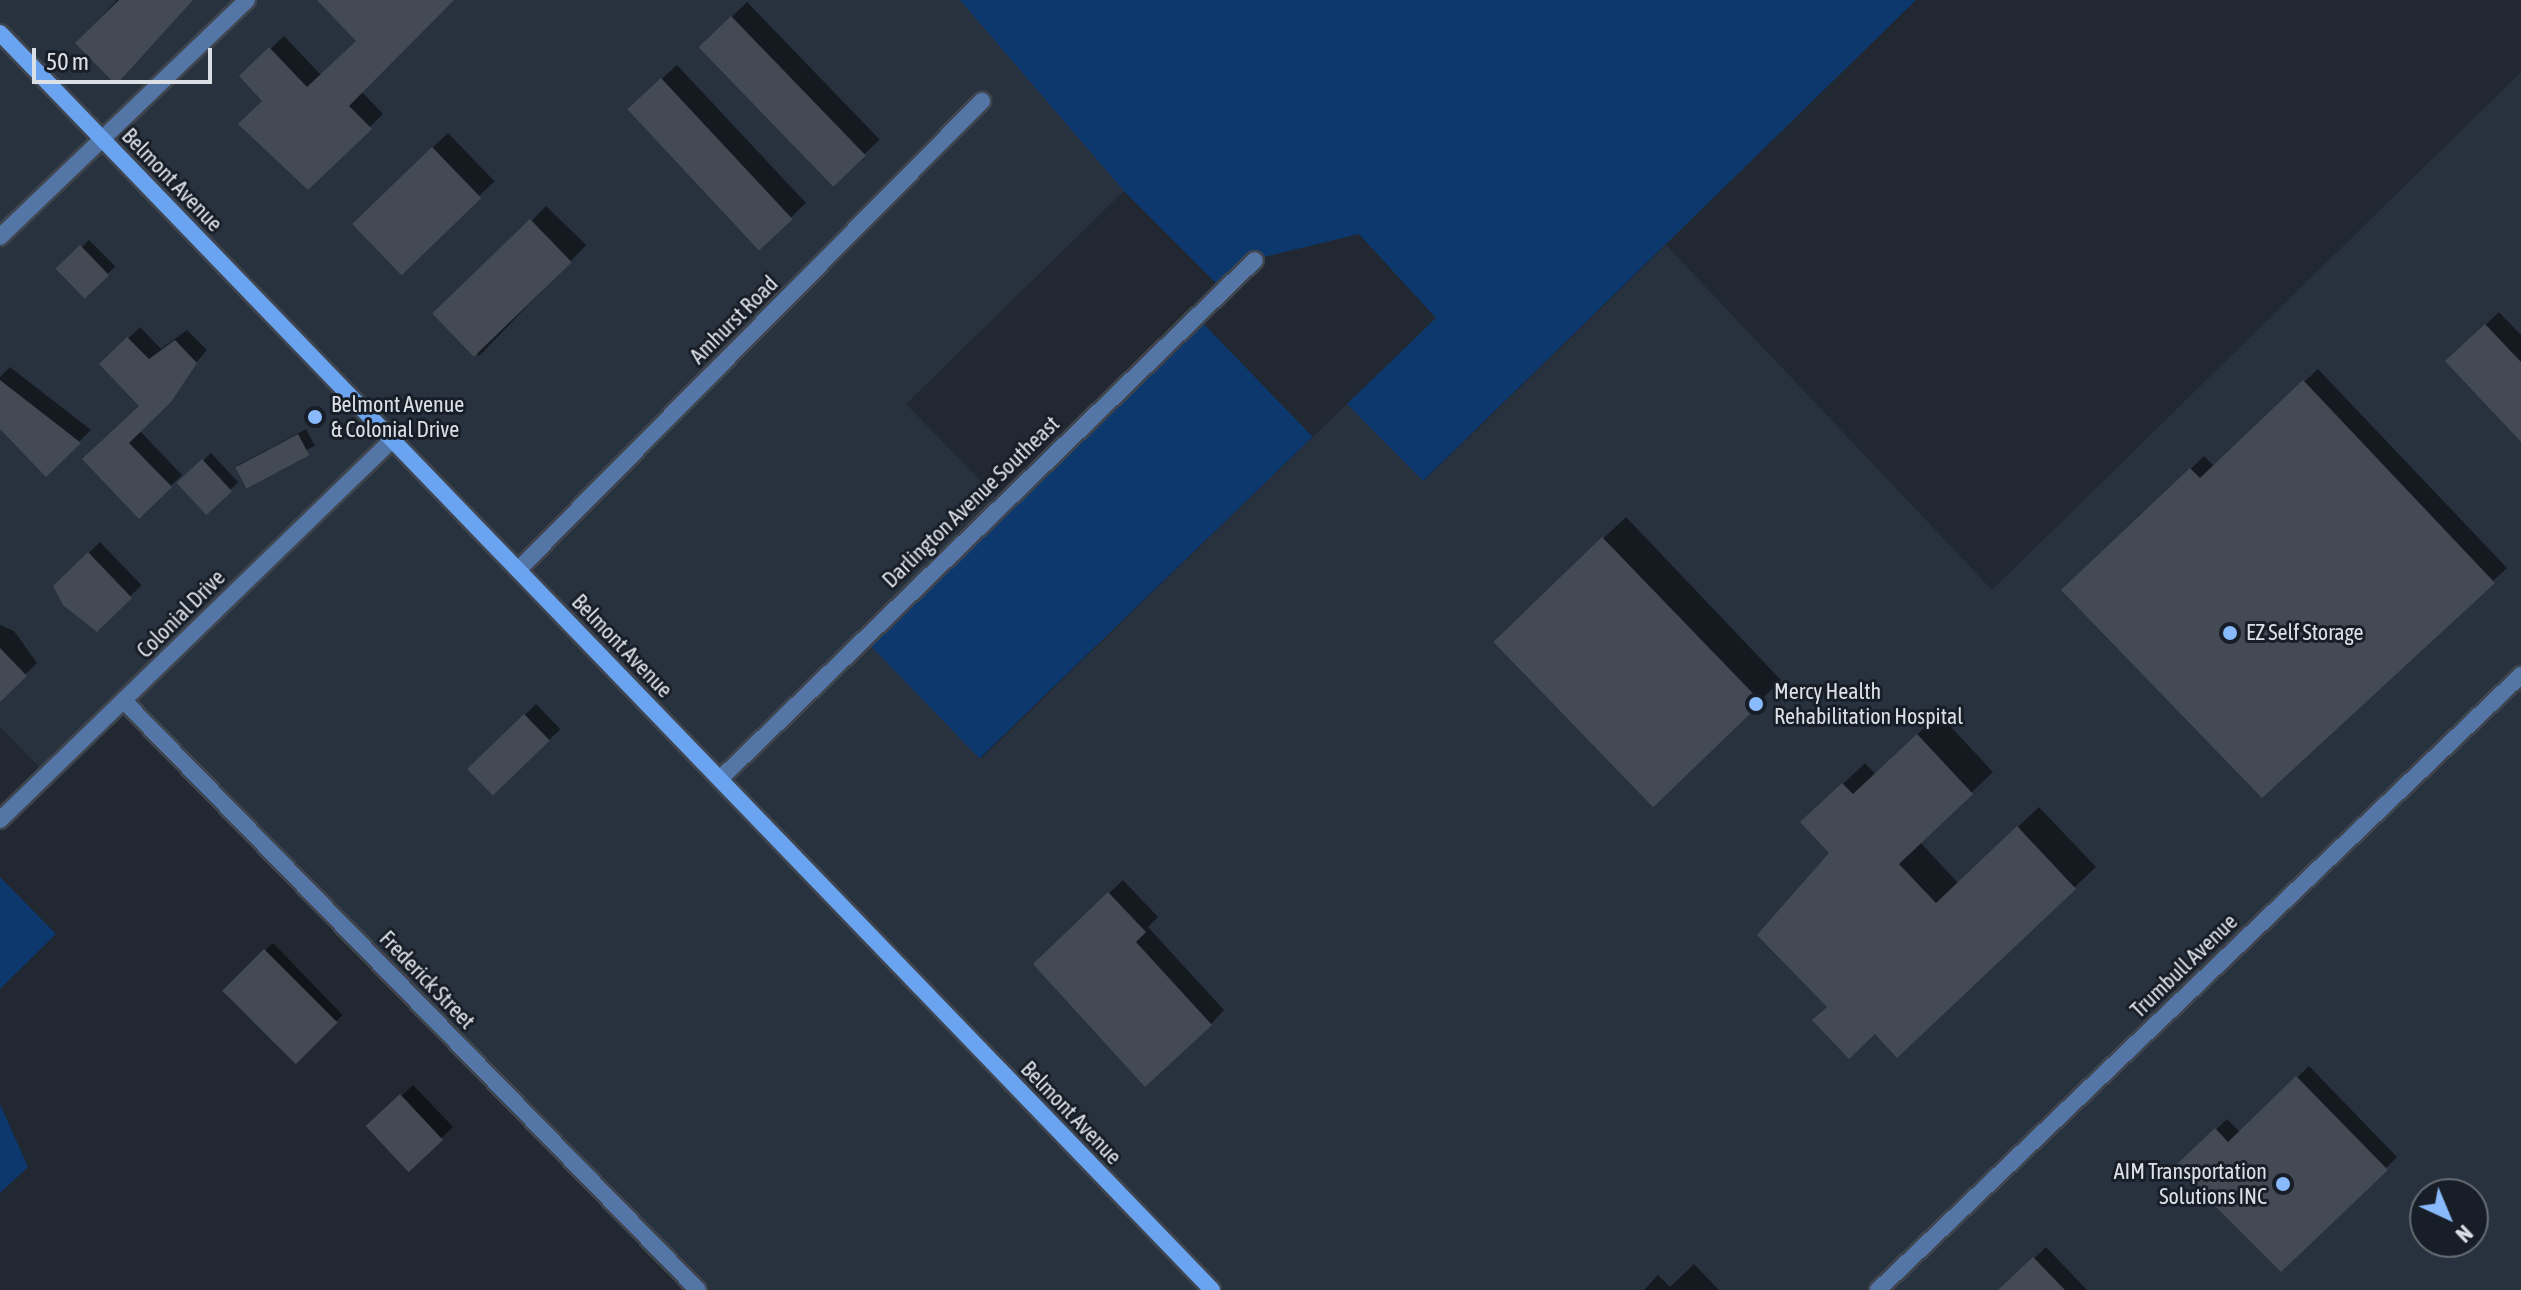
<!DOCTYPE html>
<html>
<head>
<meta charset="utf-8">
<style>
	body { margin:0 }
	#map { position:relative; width:2521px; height:1290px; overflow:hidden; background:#212831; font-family:"Asap Condensed",sans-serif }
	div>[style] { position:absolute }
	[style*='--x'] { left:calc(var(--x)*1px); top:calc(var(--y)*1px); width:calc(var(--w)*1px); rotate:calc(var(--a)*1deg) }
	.built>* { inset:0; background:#28323f }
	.green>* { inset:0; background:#0d386e; transform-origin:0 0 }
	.shadow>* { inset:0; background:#0007; transform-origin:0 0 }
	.building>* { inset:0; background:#434a54; transform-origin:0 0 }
	.roads { filter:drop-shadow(2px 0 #3f454e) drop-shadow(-2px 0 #3f454e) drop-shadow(0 2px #3f454e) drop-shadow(0 -2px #3f454e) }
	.minor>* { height:16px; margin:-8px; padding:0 8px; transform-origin:8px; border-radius:8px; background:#5476a6 }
	.tertiary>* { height:16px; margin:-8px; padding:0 8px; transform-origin:8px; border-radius:8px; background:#5476a6 }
	.secondary>* { height:16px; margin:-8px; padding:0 8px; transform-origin:8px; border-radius:8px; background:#6aa3ef }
	.dots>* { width:22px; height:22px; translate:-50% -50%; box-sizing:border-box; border:4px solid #181e27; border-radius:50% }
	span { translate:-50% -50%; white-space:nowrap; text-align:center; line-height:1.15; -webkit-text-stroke:6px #181e27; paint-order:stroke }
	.street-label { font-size:22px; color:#dbe0e6 }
	.poi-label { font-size:22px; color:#dbe0e6 }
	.left { translate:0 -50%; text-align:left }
	.right { translate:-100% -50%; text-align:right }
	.north { position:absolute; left:2409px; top:1178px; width:80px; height:80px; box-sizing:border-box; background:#181e27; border:2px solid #666c73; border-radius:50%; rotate:136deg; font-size:22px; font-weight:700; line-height:32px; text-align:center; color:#dbe0e6 }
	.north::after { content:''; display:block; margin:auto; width:28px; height:36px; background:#89bafc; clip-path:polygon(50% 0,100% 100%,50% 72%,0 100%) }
	.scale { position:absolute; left:32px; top:48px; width:180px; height:36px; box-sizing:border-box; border:4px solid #dbe0e6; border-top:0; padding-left:10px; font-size:24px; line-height:28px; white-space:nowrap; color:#dbe0e6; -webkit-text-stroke:6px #181e27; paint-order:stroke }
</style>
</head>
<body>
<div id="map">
	<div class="built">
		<div style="clip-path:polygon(evenodd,0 0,960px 0,1124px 191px,906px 404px,1002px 503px,981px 759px,1347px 404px,1424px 481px,1666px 245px,1992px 590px,2521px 72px,2521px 1290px,698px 1290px,124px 702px,47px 775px,0 727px,0 0,2425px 1194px,2473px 1194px,2473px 1242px,2425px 1242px,2425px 1194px)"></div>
	</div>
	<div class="green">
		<div style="clip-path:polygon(960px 0,1916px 0,1423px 481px,1347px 404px,1436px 318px,1359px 234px,1255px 259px,1223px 290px,1124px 191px)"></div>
		<div style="left:1196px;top:316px;width:168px;height:463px;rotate:46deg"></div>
		<div style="clip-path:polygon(0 877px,56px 934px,0 989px)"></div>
		<div style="clip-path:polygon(0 1104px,28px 1167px,0 1193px)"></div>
	</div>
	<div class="shadow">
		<div style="clip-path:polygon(117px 0,190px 0,116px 82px,77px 43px)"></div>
		<div style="clip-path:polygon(326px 0,452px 0,361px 91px,383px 114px,308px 187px,265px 101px,242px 76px,284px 36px,322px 76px,359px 40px)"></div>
		<div style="left:747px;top:2px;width:191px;height:64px;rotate:46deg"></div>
		<div style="clip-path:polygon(677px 65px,806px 203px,759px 248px,645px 94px)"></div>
		<div style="left:448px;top:133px;width:67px;height:130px;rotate:46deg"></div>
		<div style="left:546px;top:206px;width:56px;height:154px;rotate:44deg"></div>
		<div style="left:89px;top:240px;width:37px;height:42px;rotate:45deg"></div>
		<div style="clip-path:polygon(2499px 312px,2521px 335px,2521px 439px,2448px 361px)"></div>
		<div style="clip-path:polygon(140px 327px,161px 349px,187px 330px,207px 350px,139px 430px,182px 475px,139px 516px,85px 459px,141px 405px,102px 364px)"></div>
		<div style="clip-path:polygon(10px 367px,91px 430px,46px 474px,0 426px,0 377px)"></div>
		<div style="clip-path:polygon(2318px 369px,2507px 568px,2263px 795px,2064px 590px,2204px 456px,2214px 466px)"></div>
		<div style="left:306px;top:429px;width:19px;height:78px;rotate:62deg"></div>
		<div style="left:211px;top:453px;width:40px;height:44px;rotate:47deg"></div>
		<div style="clip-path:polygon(1626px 517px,1781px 680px,1759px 702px,1518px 619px)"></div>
		<div style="left:100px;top:542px;width:60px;height:63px;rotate:46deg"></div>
		<div style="clip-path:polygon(0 625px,14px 631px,37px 663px,0 699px)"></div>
		<div style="left:536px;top:704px;width:35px;height:93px;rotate:46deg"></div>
		<div style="clip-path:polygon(1939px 714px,1993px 772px,1920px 842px,1958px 883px,2039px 807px,2096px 867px,1897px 1055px,1875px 1032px,1829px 1006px,1832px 853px,1824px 802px,1865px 763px,1875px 774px)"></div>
		<div style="clip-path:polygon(1123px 880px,1158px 917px,1148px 927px,1224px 1010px,1211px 1024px,1049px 950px)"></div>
		<div style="left:273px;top:943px;width:100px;height:67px;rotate:46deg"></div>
		<div style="clip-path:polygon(2309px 1066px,2397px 1157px,2281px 1270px,2178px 1166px,2227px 1119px,2240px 1132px)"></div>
		<div style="clip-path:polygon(413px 1085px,453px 1127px,408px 1169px,380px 1116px)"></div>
		<div style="clip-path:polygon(2046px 1247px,2087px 1290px,2001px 1290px)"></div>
		<div style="clip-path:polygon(1694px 1264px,1719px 1290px,1644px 1290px,1658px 1275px,1670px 1287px)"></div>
	</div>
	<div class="building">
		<div style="clip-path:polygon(119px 0,193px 0,116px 85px,75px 43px)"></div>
		<div style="clip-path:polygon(317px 0,454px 0,349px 106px,372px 129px,308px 190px,238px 124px,262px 101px,239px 76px,269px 47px,307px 87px,356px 41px)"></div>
		<div style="left:731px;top:16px;width:194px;height:45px;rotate:46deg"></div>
		<div style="left:661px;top:78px;width:193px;height:46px;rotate:47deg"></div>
		<div style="left:432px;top:147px;width:71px;height:111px;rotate:46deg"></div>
		<div style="left:530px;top:219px;width:60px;height:136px;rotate:46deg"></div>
		<div style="left:80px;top:245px;width:42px;height:34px;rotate:46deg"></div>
		<div style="clip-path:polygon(2485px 324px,2521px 362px,2521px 442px,2445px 361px)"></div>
		<div style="clip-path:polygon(127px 337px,149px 359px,175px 340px,197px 363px,171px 402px,129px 443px,172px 487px,139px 519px,82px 459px,139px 406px,99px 364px)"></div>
		<div style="clip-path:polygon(0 380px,81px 443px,46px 477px,0 429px)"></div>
		<div style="clip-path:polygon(2303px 380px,2495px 583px,2262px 798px,2061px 590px,2190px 468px,2200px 478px)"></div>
		<div style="left:298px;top:434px;width:24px;height:71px;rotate:62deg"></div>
		<div style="left:202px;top:459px;width:44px;height:35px;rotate:47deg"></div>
		<div style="left:1602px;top:537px;width:230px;height:151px;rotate:46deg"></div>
		<div style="clip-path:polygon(88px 552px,132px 598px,97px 632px,63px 605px,53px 586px)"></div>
		<div style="clip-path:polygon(0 648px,27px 676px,0 702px)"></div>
		<div style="left:524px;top:714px;width:37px;height:79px;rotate:46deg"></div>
		<div style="clip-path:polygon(1917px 734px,1973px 794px,1899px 864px,1936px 903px,2017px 826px,2076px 889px,1897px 1058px,1875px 1034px,1849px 1059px,1812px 1020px,1827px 1007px,1757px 935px,1829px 853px,1800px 822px,1842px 783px,1853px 794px)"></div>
		<div style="clip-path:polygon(1108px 892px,1146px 932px,1136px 942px,1212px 1025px,1145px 1087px,1033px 964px)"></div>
		<div style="left:264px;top:949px;width:104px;height:59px;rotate:45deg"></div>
		<div style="clip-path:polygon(2296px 1076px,2388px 1170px,2281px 1272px,2175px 1166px,2215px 1128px,2228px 1142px)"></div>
		<div style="left:400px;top:1094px;width:63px;height:47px;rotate:47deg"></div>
		<div style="clip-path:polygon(2033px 1257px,2065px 1290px,1998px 1290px)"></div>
	</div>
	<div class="roads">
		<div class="minor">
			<div style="--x:0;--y:237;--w:342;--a:-43.8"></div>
			<div style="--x:518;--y:570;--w:660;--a:-45.31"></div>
			<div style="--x:124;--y:701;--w:822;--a:45.74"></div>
			<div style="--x:720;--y:779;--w:745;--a:-44.13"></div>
		</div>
		<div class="tertiary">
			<div style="--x:0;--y:820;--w:546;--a:-44.11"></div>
			<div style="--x:1878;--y:1290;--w:890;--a:-43.72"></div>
		</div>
		<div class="secondary">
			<div style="--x:0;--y:33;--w:1746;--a:46.04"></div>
		</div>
	</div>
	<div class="dots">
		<div style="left:315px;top:417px;background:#89bafc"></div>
		<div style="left:2230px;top:633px;background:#89bafc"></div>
		<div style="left:1756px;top:704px;background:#89bafc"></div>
		<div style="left:2283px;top:1184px;background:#89bafc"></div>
	</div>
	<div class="street-label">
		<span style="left:172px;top:180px;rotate:46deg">Belmont Avenue</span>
		<span style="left:734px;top:320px;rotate:-45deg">Amhurst Road</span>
		<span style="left:971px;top:502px;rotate:-44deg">Darlington Avenue Southeast</span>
		<span style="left:181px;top:614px;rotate:-45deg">Colonial Drive</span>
		<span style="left:622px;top:646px;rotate:46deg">Belmont Avenue</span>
		<span style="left:2184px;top:966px;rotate:-44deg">Trumbull Avenue</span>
		<span style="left:427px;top:980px;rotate:46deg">Frederick Street</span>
		<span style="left:1071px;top:1113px;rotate:46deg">Belmont Avenue</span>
	</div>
	<div class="poi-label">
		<span class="left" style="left:331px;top:417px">Belmont Avenue<br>&amp; Colonial Drive</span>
		<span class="left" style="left:2246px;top:633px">EZ Self Storage</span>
		<span class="left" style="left:1774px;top:704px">Mercy Health<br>Rehabilitation Hospital</span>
		<span class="right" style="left:2267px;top:1184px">AIM Transportation<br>Solutions INC</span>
	</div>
	<div class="north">N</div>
	<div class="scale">50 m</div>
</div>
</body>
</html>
